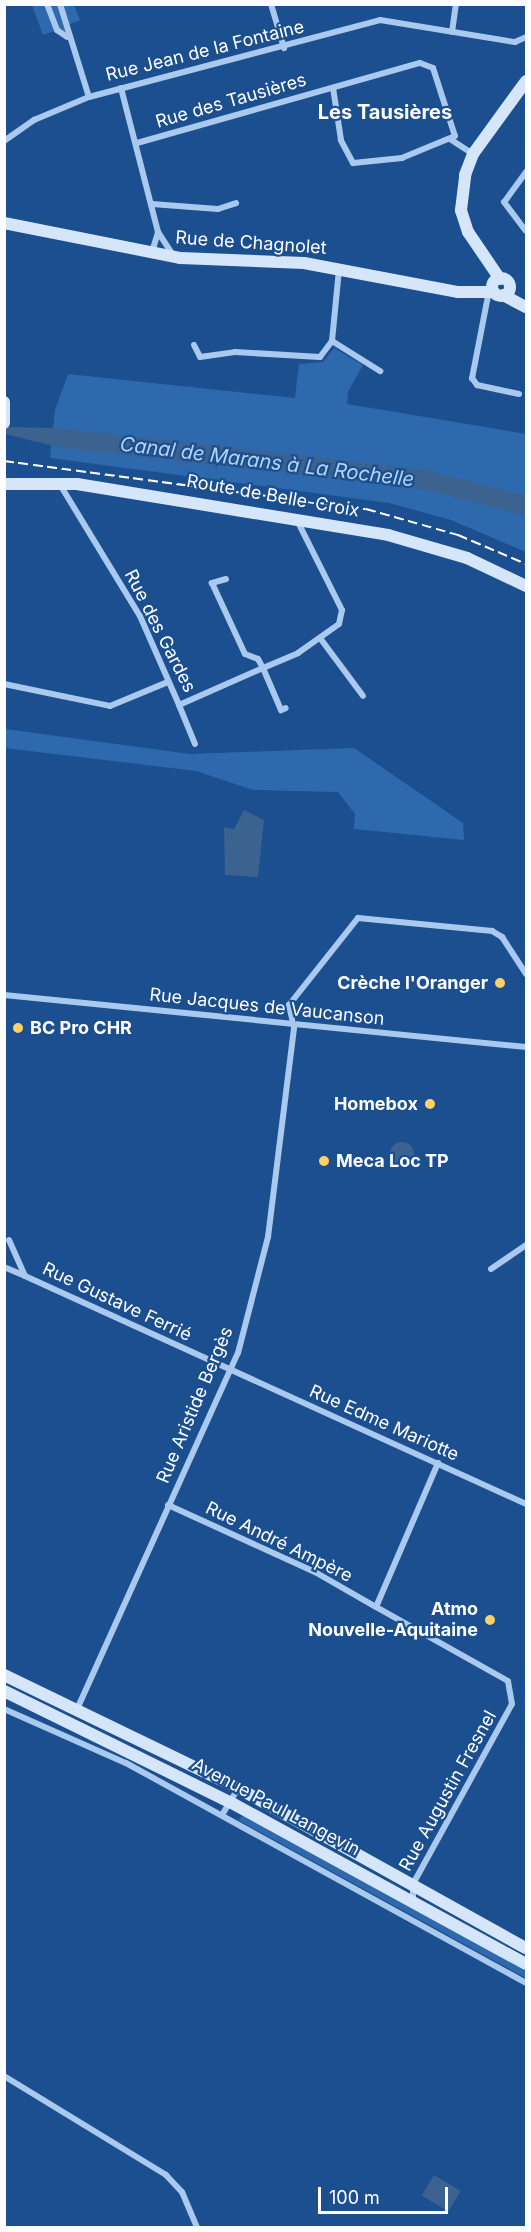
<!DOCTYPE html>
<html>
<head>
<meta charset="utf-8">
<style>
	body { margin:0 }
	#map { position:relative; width:531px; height:2232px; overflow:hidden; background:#1b4f8f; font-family:Inter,sans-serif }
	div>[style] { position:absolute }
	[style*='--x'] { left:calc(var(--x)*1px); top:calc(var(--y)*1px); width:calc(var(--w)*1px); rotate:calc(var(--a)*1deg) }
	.green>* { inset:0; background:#2e69ad }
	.water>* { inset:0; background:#3c6290; transform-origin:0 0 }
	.round { border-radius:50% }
	.street>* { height:6px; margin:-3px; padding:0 3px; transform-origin:3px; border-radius:3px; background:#a9c9ee }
	.secondary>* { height:12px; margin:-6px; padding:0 6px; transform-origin:6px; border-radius:6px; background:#d6e6fa }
	.secondary>.ring { margin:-6px; padding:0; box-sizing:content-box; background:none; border:12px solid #d6e6fa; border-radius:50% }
	.rail>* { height:2px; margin-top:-1px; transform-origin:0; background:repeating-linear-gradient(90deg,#fff 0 10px,transparent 0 14.5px) }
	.dots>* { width:16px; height:16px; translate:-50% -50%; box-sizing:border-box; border:3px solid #1b4f8f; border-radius:50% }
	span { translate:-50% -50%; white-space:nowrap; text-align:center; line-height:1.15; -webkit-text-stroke:4.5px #1b4f8f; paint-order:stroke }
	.street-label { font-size:18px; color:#fff }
	.poi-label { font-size:18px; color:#fff; font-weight:700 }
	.right { translate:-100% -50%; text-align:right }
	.left { translate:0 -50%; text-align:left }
	.neighbourhood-label { font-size:20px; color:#fff; font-weight:700 }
	.water-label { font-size:20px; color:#b5d3f5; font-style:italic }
	.frame { position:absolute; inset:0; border:6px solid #fff; pointer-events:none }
	.scale { position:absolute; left:318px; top:2187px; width:130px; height:27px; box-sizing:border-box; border:3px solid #fff; border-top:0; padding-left:8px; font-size:18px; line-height:21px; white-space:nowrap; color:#fff; -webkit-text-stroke:4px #1b4f8f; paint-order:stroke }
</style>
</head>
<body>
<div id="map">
	<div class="green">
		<div style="clip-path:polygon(32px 5px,74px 5px,80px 20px,68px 25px,67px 37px,57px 30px,43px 35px)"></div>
		<div style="clip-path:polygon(334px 348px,363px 365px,348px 392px,347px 404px,526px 434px,526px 552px,451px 520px,389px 503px,50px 458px,55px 410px,68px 374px,295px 398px,299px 364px,323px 362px)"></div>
		<div style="clip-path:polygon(5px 729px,190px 754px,354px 748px,463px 823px,464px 840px,354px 829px,355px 814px,338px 792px,253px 790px,196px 771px,5px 748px)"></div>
		<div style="clip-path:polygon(244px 1814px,526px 1970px,526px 1978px,238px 1820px)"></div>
	</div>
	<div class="water">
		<div style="clip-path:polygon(5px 427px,58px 428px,426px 470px,526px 496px,526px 516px,424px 489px,58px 447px,5px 434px)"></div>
		<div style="clip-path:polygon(244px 810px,264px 820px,258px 877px,225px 875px,224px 827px,234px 829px)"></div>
		<div class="round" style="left:390px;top:1142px;width:24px;height:24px"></div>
		<div style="left:434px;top:2175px;width:31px;height:24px;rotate:31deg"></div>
	</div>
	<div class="street">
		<div style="--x:47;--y:4;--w:28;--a:69"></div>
		<div style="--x:57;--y:30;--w:12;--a:35"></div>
		<div style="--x:60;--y:4;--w:97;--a:72.7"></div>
		<div style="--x:271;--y:4;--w:46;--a:73.5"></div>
		<div style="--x:452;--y:32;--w:28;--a:-82"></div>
		<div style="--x:121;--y:88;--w:149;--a:75.6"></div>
		<div style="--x:158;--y:232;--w:27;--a:57"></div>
		<div style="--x:450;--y:139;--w:27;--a:33"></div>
		<div style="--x:4;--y:141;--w:37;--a:-35"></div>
		<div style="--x:34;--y:120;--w:60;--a:-22.7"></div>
		<div style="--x:89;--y:97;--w:301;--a:-14.8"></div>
		<div style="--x:380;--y:20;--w:137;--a:9.3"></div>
		<div style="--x:515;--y:42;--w:12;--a:-24"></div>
		<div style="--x:137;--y:143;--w:294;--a:-15.8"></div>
		<div style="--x:420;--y:63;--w:14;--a:21"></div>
		<div style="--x:433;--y:68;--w:71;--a:72.1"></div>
		<div style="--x:455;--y:136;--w:57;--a:157.5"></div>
		<div style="--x:402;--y:158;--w:49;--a:174.2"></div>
		<div style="--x:353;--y:163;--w:26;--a:-118"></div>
		<div style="--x:341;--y:140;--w:53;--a:-98.7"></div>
		<div style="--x:526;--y:172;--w:37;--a:126"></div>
		<div style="--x:504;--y:202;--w:36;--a:53"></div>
		<div style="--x:152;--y:204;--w:66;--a:4.3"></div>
		<div style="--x:218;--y:209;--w:19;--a:-18"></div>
		<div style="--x:152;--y:252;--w:21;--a:-73"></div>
		<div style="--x:488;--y:296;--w:84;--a:101"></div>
		<div style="--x:472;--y:378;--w:9;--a:54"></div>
		<div style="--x:477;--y:385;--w:43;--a:12.1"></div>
		<div style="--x:332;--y:341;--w:57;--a:32"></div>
		<div style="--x:194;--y:345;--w:13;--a:63"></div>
		<div style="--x:200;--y:357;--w:35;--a:-8"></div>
		<div style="--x:235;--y:352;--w:85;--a:3.4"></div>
		<div style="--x:320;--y:357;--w:20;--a:-53"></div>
		<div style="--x:332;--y:341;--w:71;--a:-84.4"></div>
		<div style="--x:59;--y:483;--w:156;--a:58.7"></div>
		<div style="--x:140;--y:616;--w:97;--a:66.3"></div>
		<div style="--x:179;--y:705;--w:92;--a:-23.8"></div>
		<div style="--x:263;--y:668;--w:46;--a:66.8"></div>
		<div style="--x:281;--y:710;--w:5;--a:-22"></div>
		<div style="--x:226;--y:579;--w:15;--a:164"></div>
		<div style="--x:212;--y:583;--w:78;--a:65.1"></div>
		<div style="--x:245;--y:654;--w:14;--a:21"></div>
		<div style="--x:258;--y:659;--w:10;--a:61"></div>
		<div style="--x:263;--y:668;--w:38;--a:-23"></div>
		<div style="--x:298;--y:653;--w:50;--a:-35.3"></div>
		<div style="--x:339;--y:624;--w:14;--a:-78"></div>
		<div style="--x:342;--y:610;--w:98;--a:-116.6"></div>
		<div style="--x:320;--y:638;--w:72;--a:53.4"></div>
		<div style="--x:4;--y:684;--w:108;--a:11.7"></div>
		<div style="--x:110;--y:706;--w:63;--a:-22.5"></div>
		<div style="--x:179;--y:705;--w:42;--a:67.7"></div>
		<div style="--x:4;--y:995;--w:525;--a:5.69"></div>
		<div style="--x:294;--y:1027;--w:23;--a:-103"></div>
		<div style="--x:289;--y:1005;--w:111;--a:-51.6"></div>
		<div style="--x:358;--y:918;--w:135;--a:5.5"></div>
		<div style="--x:492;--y:931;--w:12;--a:31"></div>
		<div style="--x:502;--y:937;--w:44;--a:57"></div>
		<div style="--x:9;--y:1240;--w:39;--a:66"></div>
		<div style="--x:25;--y:1276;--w:550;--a:24.47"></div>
		<div style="--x:4;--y:1267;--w:23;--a:23"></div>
		<div style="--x:491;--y:1269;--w:42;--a:-34.4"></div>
		<div style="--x:168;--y:1505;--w:162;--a:24.5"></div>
		<div style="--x:315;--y:1572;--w:70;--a:29.8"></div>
		<div style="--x:78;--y:1707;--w:388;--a:-65.7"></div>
		<div style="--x:238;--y:1353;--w:120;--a:-75.5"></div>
		<div style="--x:268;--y:1237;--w:212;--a:-82.9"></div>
		<div style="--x:4;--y:1709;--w:133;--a:23.9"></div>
		<div style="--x:126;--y:1763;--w:457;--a:28.8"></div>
		<div style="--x:222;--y:1815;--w:31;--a:-59"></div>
		<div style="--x:413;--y:1901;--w:17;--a:-90"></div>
		<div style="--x:413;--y:1884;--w:205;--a:-61.2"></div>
		<div style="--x:512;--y:1704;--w:23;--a:-100"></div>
		<div style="--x:508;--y:1681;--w:151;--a:-150.7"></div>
		<div style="--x:376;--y:1607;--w:157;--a:-66.7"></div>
		<div style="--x:4;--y:2076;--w:190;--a:31.4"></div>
		<div style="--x:166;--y:2175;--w:23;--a:47"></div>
		<div style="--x:182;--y:2192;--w:39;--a:67"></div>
	</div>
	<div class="secondary">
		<div style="--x:4;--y:223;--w:179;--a:11.2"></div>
		<div style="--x:180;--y:258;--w:124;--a:2.3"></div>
		<div style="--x:304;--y:263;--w:157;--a:10.7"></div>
		<div style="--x:458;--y:292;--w:36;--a:0"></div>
		<div class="ring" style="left:492px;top:278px;width:6px;height:6px"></div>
		<div style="--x:500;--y:279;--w:57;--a:-124.2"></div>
		<div style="--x:468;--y:232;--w:23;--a:-108"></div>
		<div style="--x:461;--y:210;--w:35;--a:-83"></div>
		<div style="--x:465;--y:175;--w:22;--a:-69"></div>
		<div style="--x:473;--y:154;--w:90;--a:-54"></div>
		<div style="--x:503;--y:295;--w:26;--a:28"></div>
		<div style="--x:4;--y:402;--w:21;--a:90"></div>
		<div style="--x:4;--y:484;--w:73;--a:0"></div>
		<div style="--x:77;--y:484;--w:315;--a:9.3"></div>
		<div style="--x:388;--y:535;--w:82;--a:16.2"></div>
		<div style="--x:467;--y:558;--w:65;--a:25.4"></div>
		<div style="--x:4;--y:1675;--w:260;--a:25.8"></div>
		<div style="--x:238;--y:1788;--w:329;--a:29.1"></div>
		<div style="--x:4;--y:1691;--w:252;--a:26.2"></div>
		<div style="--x:230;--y:1802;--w:337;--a:28.7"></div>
	</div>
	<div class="rail">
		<div style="--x:4;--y:461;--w:365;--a:7.6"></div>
		<div style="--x:366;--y:509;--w:96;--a:15.8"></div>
		<div style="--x:458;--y:535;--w:74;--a:23.1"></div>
	</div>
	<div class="dots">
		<div style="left:500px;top:983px;background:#ffd166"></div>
		<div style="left:18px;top:1028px;background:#ffd166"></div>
		<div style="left:430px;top:1104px;background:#ffd166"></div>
		<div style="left:324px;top:1161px;background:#ffd166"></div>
		<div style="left:490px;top:1620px;background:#ffd166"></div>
	</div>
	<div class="street-label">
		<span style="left:205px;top:51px;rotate:-14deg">Rue Jean de la Fontaine</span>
		<span style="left:231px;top:101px;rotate:-16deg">Rue des Tausières</span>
		<span style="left:251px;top:243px;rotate:4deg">Rue de Chagnolet</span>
		<span style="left:273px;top:496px;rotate:10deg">Route de Belle-Croix</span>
		<span style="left:160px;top:631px;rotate:63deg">Rue des Gardes</span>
		<span style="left:267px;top:1007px;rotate:6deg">Rue Jacques de Vaucanson</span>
		<span style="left:117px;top:1302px;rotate:25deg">Rue Gustave Ferrié</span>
		<span style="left:195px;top:1405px;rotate:-67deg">Rue Aristide Bergès</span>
		<span style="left:384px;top:1423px;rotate:24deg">Rue Edme Mariotte</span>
		<span style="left:279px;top:1542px;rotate:26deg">Rue André Ampère</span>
		<span style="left:448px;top:1791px;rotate:-61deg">Rue Augustin Fresnel</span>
		<span style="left:276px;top:1807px;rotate:28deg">Avenue Paul Langevin</span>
	</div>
	<div class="poi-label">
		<span class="right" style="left:488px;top:983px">Crèche l'Oranger</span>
		<span class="left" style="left:30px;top:1028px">BC Pro CHR</span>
		<span class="right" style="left:418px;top:1104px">Homebox</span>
		<span class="left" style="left:336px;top:1161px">Meca Loc TP</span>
		<span class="right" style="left:478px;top:1620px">Atmo<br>Nouvelle-Aquitaine</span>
	</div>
	<div class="neighbourhood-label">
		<span style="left:385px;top:112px">Les Tausières</span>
	</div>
	<div class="water-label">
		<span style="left:267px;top:462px;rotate:7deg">Canal de Marans à La Rochelle</span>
	</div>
	<div class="frame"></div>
	<div class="scale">100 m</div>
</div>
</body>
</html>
